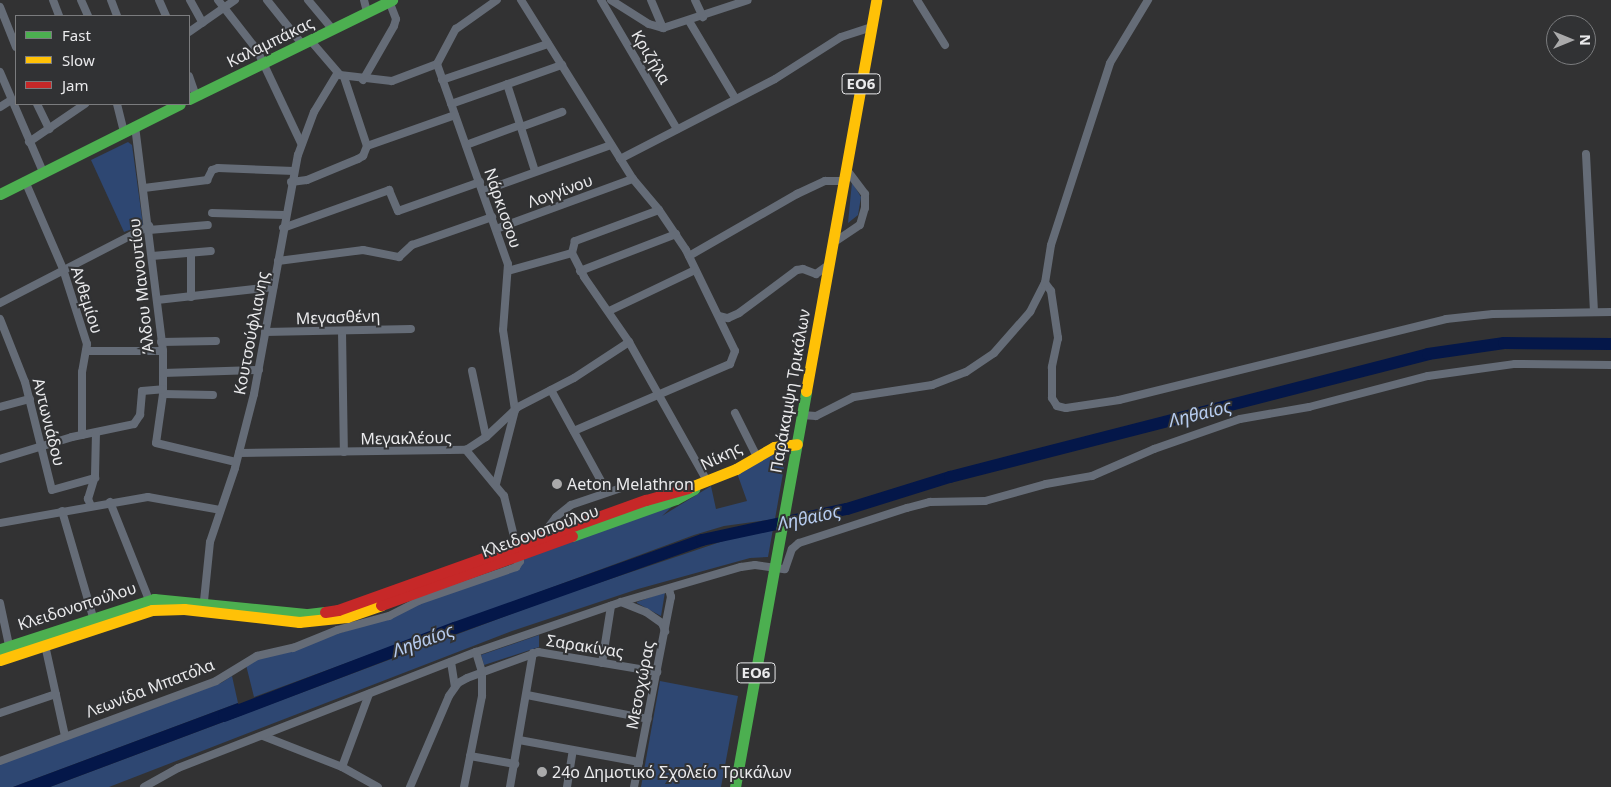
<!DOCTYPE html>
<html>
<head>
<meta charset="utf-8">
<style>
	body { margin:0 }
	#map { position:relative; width:1611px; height:787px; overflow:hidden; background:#323233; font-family:"Noto Sans",sans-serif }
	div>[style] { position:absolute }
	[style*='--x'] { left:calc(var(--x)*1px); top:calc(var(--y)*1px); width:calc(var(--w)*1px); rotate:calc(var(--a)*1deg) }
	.green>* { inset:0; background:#2e4772 }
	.water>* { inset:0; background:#041749 }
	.river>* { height:12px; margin:-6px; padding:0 6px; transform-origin:6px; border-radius:6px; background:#041749 }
	.street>* { height:8px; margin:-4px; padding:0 4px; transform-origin:4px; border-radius:4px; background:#656c77 }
	.fast>* { height:11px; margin:-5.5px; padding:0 5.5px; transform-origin:5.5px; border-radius:5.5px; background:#4caf50 }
	.slow>* { height:11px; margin:-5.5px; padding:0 5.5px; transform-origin:5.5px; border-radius:5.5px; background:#ffc107 }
	.jam>* { height:11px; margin:-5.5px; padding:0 5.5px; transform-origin:5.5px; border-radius:5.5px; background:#c62828 }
	.dots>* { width:14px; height:14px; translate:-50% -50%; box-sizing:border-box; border:2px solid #313234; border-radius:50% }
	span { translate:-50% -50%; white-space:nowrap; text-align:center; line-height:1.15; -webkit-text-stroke:4px #313234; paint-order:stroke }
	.shield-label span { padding:1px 4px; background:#313234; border:1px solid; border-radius:4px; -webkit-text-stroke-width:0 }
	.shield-label { font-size:15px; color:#eaeaec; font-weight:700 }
	.street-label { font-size:16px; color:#eaeaec }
	.poi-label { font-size:16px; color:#eaeaec }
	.left { translate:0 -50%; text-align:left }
	.water-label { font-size:18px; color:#b6cbee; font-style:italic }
	.legend { position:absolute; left:15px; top:15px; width:175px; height:90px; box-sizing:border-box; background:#313234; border:1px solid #7b7c7e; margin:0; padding:6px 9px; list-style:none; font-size:15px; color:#eaeaec }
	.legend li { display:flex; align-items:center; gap:10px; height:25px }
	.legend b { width:25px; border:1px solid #7b7c7e }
	.north { position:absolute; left:1546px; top:15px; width:50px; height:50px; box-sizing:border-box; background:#313234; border:1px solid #7b7c7e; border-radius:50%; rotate:90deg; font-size:14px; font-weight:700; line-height:20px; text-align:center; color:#eaeaec }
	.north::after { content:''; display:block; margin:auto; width:18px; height:22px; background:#aaaaab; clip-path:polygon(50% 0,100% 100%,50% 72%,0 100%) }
</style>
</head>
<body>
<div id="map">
	<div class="green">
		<div style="clip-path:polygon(128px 142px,132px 145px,143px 225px,124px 232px,91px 160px)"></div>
		<div style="clip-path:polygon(852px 182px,861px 197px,858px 215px,848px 223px)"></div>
		<div style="clip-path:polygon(773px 451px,784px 451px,786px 456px,775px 519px,724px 526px,694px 535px,254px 697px,246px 665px,256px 658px,387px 619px,413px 606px,519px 569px,525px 558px,675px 504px,662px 516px,711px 486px,716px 509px,747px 501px,737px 473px)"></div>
		<div style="clip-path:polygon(773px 529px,768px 557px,750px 558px,638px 589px,512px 631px,109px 787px,50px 787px,557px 597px,741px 535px)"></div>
		<div style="clip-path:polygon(665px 592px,661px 616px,637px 603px,637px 602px)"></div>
		<div style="clip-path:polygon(539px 635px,539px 647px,484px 665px,481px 655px)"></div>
		<div style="clip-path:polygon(232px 676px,238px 703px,13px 787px,0 787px,0 764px,221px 683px)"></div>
		<div style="clip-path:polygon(660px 681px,738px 696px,721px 787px,641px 787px)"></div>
	</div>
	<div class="water">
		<div style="clip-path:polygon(238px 703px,242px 715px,50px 787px,13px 787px)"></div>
	</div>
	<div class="river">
		<div style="--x:224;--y:716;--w:247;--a:-20.9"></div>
		<div style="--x:455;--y:628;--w:262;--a:-19.6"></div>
		<div style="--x:702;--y:540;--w:148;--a:-12.1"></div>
		<div style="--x:847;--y:509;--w:108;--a:-17.3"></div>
		<div style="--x:950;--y:477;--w:494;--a:-14.4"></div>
		<div style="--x:1428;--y:354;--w:77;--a:-8.2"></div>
		<div style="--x:1504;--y:343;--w:107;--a:0.5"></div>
	</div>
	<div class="street">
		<div style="--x:53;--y:0;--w:17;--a:69"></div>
		<div style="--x:81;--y:0;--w:17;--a:66"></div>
		<div style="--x:111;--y:0;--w:17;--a:69"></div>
		<div style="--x:159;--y:0;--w:17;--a:66"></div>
		<div style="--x:190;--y:0;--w:26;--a:61"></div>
		<div style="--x:218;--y:0;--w:63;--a:52"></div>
		<div style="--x:257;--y:50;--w:103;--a:64.7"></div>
		<div style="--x:267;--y:0;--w:56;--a:51.5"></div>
		<div style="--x:308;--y:0;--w:38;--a:50"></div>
		<div style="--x:364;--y:0;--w:12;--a:76"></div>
		<div style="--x:521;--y:0;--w:211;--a:58"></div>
		<div style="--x:633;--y:179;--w:40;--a:50"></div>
		<div style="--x:659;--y:210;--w:48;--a:56"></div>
		<div style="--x:686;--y:250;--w:112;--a:64.1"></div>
		<div style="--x:735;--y:351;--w:14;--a:111"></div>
		<div style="--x:730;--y:364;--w:170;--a:156.8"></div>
		<div style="--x:601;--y:0;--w:150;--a:59.5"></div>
		<div style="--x:611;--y:0;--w:45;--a:32.3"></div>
		<div style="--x:649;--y:24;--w:15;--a:16"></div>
		<div style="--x:663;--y:28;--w:89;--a:-18.2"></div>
		<div style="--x:651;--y:0;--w:30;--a:67"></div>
		<div style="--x:695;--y:0;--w:19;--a:65"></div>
		<div style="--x:917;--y:0;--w:53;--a:58.1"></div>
		<div style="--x:0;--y:7;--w:43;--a:68.2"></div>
		<div style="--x:689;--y:21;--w:90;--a:59.1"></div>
		<div style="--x:189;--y:32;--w:56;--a:-34.8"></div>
		<div style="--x:310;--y:40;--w:46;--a:49.4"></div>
		<div style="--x:340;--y:75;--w:52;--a:6.6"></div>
		<div style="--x:392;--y:81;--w:48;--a:-20.7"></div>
		<div style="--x:437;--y:64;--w:40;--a:-62"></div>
		<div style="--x:456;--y:29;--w:50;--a:-35.3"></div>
		<div style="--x:437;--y:64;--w:212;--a:70.5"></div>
		<div style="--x:508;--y:264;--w:66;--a:94.3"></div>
		<div style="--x:503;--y:330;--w:81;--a:81.5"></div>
		<div style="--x:515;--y:410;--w:76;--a:104.4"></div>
		<div style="--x:0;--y:72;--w:109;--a:66.7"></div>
		<div style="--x:189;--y:76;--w:21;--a:71"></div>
		<div style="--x:344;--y:77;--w:73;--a:71.6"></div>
		<div style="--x:363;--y:80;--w:62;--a:-60.1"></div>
		<div style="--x:394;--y:26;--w:7;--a:-74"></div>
		<div style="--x:396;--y:19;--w:19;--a:-111"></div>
		<div style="--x:442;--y:80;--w:112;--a:-18.8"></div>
		<div style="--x:507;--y:84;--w:91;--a:72.2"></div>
		<div style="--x:37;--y:104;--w:28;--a:64"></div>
		<div style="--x:117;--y:104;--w:29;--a:76"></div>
		<div style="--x:451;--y:104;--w:118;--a:-19.4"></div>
		<div style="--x:0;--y:107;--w:13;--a:-32"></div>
		<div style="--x:135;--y:126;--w:227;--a:82.9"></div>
		<div style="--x:163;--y:351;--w:43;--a:90"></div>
		<div style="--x:163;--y:394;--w:49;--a:98.1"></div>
		<div style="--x:156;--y:443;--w:82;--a:13.4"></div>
		<div style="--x:521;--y:127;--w:44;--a:-20.1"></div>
		<div style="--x:29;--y:142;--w:68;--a:-34.2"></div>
		<div style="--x:466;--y:145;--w:58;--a:-20.3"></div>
		<div style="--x:367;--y:146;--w:93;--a:-19.4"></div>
		<div style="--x:1586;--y:154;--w:158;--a:87.1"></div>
		<div style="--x:620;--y:159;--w:174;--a:-27.3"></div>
		<div style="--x:775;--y:79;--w:78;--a:-32.5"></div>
		<div style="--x:841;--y:37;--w:32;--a:-18"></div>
		<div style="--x:25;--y:181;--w:96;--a:66.6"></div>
		<div style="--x:63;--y:269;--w:79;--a:72.3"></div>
		<div style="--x:87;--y:344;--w:28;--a:100"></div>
		<div style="--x:82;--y:372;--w:63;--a:90"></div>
		<div style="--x:291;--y:182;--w:16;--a:-7"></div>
		<div style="--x:307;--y:180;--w:55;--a:-22.4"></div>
		<div style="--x:358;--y:159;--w:6;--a:-31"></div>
		<div style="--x:363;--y:156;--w:11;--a:-68"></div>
		<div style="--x:144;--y:188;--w:64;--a:-7.2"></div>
		<div style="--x:207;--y:180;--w:11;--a:-63"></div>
		<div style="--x:212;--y:170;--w:6;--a:-18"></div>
		<div style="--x:218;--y:168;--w:76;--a:2.3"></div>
		<div style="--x:483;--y:191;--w:136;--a:-19.8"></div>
		<div style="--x:659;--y:210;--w:90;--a:159.7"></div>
		<div style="--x:575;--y:241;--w:12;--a:104"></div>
		<div style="--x:572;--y:253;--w:27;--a:63"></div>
		<div style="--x:584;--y:277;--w:79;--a:55.3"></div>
		<div style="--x:629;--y:342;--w:159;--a:60.7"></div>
		<div style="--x:212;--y:213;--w:73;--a:1.6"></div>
		<div style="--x:283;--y:228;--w:113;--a:-19.7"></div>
		<div style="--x:389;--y:190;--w:23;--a:67"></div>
		<div style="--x:398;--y:211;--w:87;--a:-19.5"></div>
		<div style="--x:496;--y:229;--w:146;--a:-20.1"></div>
		<div style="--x:149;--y:230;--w:59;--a:-4.8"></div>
		<div style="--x:833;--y:243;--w:32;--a:-34"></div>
		<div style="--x:860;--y:225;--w:18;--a:-74"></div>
		<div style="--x:865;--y:208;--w:14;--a:-90"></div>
		<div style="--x:865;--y:194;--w:31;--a:-127"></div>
		<div style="--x:191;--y:253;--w:44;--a:90"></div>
		<div style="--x:152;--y:256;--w:59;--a:-4.8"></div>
		<div style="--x:689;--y:256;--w:125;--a:-29.9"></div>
		<div style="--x:797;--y:194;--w:31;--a:-25"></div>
		<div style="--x:825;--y:181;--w:19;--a:0"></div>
		<div style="--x:278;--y:261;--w:86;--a:-7.4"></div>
		<div style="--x:363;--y:250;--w:37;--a:11"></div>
		<div style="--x:399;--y:257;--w:18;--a:-43"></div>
		<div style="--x:412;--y:245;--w:85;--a:-19.3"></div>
		<div style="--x:508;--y:271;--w:66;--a:-15.7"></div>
		<div style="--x:580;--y:271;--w:103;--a:-21.1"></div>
		<div style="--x:1045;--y:283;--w:10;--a:53"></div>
		<div style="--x:1051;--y:291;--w:48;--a:81.5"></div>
		<div style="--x:1058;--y:338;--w:30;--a:102"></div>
		<div style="--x:1052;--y:367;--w:31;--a:90"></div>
		<div style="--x:1052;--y:398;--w:9;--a:58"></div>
		<div style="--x:1057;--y:406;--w:9;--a:13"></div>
		<div style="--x:1066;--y:408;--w:54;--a:-8.6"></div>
		<div style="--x:1119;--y:400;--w:337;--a:-13.9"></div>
		<div style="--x:1446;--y:319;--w:47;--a:-6.1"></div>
		<div style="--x:1493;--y:314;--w:118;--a:-1"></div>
		<div style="--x:157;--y:300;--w:117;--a:-6.4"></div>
		<div style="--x:0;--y:303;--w:168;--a:-27.3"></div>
		<div style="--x:609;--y:311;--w:95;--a:-25.5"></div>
		<div style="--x:719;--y:316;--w:9;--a:13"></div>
		<div style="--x:728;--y:318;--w:12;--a:-24"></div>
		<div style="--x:739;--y:313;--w:72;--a:-36.6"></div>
		<div style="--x:797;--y:270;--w:6;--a:-9"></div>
		<div style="--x:803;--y:269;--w:14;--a:21"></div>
		<div style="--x:816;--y:274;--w:14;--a:-36"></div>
		<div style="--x:0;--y:319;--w:68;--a:68.4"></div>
		<div style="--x:25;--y:382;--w:111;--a:76"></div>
		<div style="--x:52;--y:490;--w:45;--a:-15.6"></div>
		<div style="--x:342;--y:331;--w:121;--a:89.1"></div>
		<div style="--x:265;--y:332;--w:146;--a:-1.2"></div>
		<div style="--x:161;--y:342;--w:55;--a:-1"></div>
		<div style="--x:86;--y:351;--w:77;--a:0"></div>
		<div style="--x:472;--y:371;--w:67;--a:78"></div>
		<div style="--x:163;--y:373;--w:96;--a:-1.8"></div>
		<div style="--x:551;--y:390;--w:116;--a:61.2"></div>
		<div style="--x:163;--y:394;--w:50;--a:1.1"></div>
		<div style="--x:0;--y:407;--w:31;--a:-15"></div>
		<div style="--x:735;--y:413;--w:49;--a:63.4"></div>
		<div style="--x:802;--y:415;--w:14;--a:4"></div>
		<div style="--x:816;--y:416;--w:42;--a:-26.6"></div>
		<div style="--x:854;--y:397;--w:79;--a:-8.7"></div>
		<div style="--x:932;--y:385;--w:36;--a:-21"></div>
		<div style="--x:966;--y:372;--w:34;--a:-34"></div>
		<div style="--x:994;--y:353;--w:55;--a:-48.7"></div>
		<div style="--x:1030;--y:312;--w:33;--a:-63"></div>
		<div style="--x:1045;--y:283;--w:38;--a:-81"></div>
		<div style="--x:1051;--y:245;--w:191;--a:-72"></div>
		<div style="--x:1110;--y:63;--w:74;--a:-58.9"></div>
		<div style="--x:239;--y:453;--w:227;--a:-0.8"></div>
		<div style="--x:466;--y:450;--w:24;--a:-33"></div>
		<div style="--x:486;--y:437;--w:44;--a:-43.2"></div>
		<div style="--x:518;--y:407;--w:63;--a:-27.4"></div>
		<div style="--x:574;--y:378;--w:66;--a:-33.2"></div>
		<div style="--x:0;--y:459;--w:75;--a:-17"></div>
		<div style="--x:72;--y:437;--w:63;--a:-11.8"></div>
		<div style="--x:134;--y:424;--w:11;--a:-56"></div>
		<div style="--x:140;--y:415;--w:24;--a:-85"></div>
		<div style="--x:142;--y:391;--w:21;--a:-5"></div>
		<div style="--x:110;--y:502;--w:105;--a:68.3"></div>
		<div style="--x:91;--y:506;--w:8;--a:-113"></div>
		<div style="--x:88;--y:499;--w:24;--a:-73"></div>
		<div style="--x:95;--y:476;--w:43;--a:-88.7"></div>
		<div style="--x:62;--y:511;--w:110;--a:73.7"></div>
		<div style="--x:0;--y:523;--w:150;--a:-10"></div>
		<div style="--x:148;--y:497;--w:73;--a:10.2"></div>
		<div style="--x:541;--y:537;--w:25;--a:-53"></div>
		<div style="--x:556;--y:517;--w:19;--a:-39"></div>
		<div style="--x:571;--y:505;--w:56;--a:-18.8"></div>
		<div style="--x:204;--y:601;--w:59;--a:-84.2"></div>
		<div style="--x:210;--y:542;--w:78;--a:-71.3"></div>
		<div style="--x:235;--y:468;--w:76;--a:-75.6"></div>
		<div style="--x:254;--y:394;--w:243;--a:-79.6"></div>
		<div style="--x:298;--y:155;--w:46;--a:-69.6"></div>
		<div style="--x:314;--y:112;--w:44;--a:-58.8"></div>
		<div style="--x:621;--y:602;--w:27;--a:22"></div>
		<div style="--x:646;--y:612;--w:19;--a:35"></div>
		<div style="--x:662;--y:623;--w:9;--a:69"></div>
		<div style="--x:0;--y:603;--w:48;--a:78"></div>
		<div style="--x:45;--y:645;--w:93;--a:77.6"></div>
		<div style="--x:451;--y:662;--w:24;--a:81"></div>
		<div style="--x:602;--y:663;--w:58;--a:-81"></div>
		<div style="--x:527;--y:695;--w:123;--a:11.2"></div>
		<div style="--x:0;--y:713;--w:59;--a:-18.7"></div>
		<div style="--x:263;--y:736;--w:85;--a:21.4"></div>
		<div style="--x:342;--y:767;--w:41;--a:29.1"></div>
		<div style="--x:519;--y:740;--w:122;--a:10.4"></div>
		<div style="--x:470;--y:756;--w:46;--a:10.1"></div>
		<div style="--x:0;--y:761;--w:230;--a:-20.3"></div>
		<div style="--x:216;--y:681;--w:48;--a:-31.4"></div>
		<div style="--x:257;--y:656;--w:37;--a:-13"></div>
		<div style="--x:293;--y:648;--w:48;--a:-22.2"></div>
		<div style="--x:337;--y:630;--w:54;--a:-15.1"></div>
		<div style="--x:389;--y:616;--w:33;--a:-27"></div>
		<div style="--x:418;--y:601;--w:104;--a:-19.1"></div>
		<div style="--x:516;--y:567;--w:7;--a:-56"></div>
		<div style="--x:520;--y:561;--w:67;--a:-103.8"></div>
		<div style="--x:504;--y:496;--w:60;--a:-129.6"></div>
		<div style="--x:342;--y:767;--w:78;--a:-69.7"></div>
		<div style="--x:144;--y:787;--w:39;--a:-29"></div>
		<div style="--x:178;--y:768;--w:320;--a:-21.3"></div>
		<div style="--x:476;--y:652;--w:153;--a:-19"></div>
		<div style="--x:621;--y:602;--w:125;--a:-16.3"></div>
		<div style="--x:741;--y:567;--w:14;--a:-8"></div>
		<div style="--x:755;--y:565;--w:30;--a:8"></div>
		<div style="--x:785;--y:569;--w:21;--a:-71"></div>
		<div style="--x:792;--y:549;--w:9;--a:-41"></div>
		<div style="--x:799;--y:543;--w:114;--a:-18"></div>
		<div style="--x:907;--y:508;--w:24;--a:-15"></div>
		<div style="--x:930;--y:502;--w:55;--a:-1"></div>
		<div style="--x:985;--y:501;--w:63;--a:-15.6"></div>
		<div style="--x:1046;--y:484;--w:47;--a:-9.9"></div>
		<div style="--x:1092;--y:476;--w:68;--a:-23.5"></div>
		<div style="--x:1154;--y:449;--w:91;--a:-19.2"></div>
		<div style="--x:1240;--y:419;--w:70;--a:-9.9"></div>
		<div style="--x:1309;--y:407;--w:123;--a:-14.6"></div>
		<div style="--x:1428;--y:376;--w:88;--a:-7.9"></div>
		<div style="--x:1515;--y:364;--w:96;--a:0.6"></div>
		<div style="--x:410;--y:787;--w:99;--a:-66.8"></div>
		<div style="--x:449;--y:696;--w:16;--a:-55"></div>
		<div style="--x:458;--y:683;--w:10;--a:-29"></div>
		<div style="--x:467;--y:678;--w:76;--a:-20.1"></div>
		<div style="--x:538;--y:652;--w:121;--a:9.5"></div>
		<div style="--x:464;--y:787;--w:93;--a:-78.8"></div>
		<div style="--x:482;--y:696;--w:24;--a:-90"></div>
		<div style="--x:482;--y:672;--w:21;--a:-107"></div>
		<div style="--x:510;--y:787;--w:136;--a:-80.3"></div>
		<div style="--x:567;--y:787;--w:37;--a:-81"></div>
		<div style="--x:634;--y:787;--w:194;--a:-79"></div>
		<div style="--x:671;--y:597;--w:8;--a:-104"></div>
	</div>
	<div class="fast">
		<div style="--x:189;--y:99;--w:226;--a:-26"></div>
		<div style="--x:0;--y:194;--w:201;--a:-26.6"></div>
		<div style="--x:572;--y:536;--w:110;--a:-19.6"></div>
		<div style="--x:676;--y:499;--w:21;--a:-29"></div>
		<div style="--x:0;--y:649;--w:162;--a:-18"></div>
		<div style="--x:154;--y:599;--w:155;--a:5.6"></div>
		<div style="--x:308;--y:614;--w:17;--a:-7"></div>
		<div style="--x:735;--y:787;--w:402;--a:-79.8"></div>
	</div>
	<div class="slow">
		<div style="--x:806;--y:391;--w:397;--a:-79.8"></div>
		<div style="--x:688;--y:488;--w:52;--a:-21.6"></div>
		<div style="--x:736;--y:469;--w:44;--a:-30.1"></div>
		<div style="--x:774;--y:447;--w:23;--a:-7"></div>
		<div style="--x:0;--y:660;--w:160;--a:-18.2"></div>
		<div style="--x:152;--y:610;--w:32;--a:-2"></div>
		<div style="--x:184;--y:609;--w:116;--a:6.4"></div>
		<div style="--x:299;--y:622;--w:48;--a:-5.9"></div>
		<div style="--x:347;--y:617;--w:36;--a:-19"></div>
	</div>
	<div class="jam">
		<div style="--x:381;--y:605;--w:203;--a:-19.9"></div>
		<div style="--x:325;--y:612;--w:13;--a:-9"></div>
		<div style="--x:338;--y:610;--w:327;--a:-19.7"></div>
		<div style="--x:646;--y:500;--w:44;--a:-15.9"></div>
	</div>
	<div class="dots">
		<div style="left:557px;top:484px;background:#aaaaab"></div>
		<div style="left:542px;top:772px;background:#aaaaab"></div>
	</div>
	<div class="shield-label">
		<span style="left:861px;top:84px">ΕΟ6</span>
		<span style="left:756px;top:673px">ΕΟ6</span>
	</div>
	<div class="street-label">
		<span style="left:270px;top:42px;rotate:-26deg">Καλαμπάκας</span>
		<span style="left:651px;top:57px;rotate:59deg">Κριζήλα</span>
		<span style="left:560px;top:191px;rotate:-20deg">Λογγίνου</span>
		<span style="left:503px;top:208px;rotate:71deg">Νάρκισσου</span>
		<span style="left:141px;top:286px;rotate:-96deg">Άλδου Μανουτίου</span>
		<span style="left:87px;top:300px;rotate:72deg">Ανθεμίου</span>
		<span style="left:338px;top:317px;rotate:-2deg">Μεγασθένη</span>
		<span style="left:251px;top:333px;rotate:-79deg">Κουτσούφλιανης</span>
		<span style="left:790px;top:391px;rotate:-80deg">Παράκαμψη Τρικάλων</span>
		<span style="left:49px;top:422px;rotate:76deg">Αντωνιάδου</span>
		<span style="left:406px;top:438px;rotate:-1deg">Μεγακλέους</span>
		<span style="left:721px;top:456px;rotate:-26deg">Νίκης</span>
		<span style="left:540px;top:531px;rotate:-20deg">Κλειδονοπούλου</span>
		<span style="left:77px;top:606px;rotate:-18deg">Κλειδονοπούλου</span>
		<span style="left:585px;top:646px;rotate:9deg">Σαρακίνας</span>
		<span style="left:640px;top:685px;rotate:-79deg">Μεσοχώρας</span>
		<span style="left:150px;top:688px;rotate:-21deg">Λεωνίδα Μπατόλα</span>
	</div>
	<div class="poi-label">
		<span class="left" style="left:567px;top:484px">Aeton Melathron</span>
		<span class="left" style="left:552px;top:772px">24ο Δημοτικό Σχολείο Τρικάλων</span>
	</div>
	<div class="water-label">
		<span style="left:1200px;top:413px;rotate:-14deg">Ληθαίος</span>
		<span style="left:809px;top:517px;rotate:-12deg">Ληθαίος</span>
		<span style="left:423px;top:640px;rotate:-20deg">Ληθαίος</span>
	</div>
	<ul class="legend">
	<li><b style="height:6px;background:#4caf50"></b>Fast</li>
	<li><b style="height:6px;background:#ffc107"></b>Slow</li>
	<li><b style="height:6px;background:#c62828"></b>Jam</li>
	</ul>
	<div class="north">N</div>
</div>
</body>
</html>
